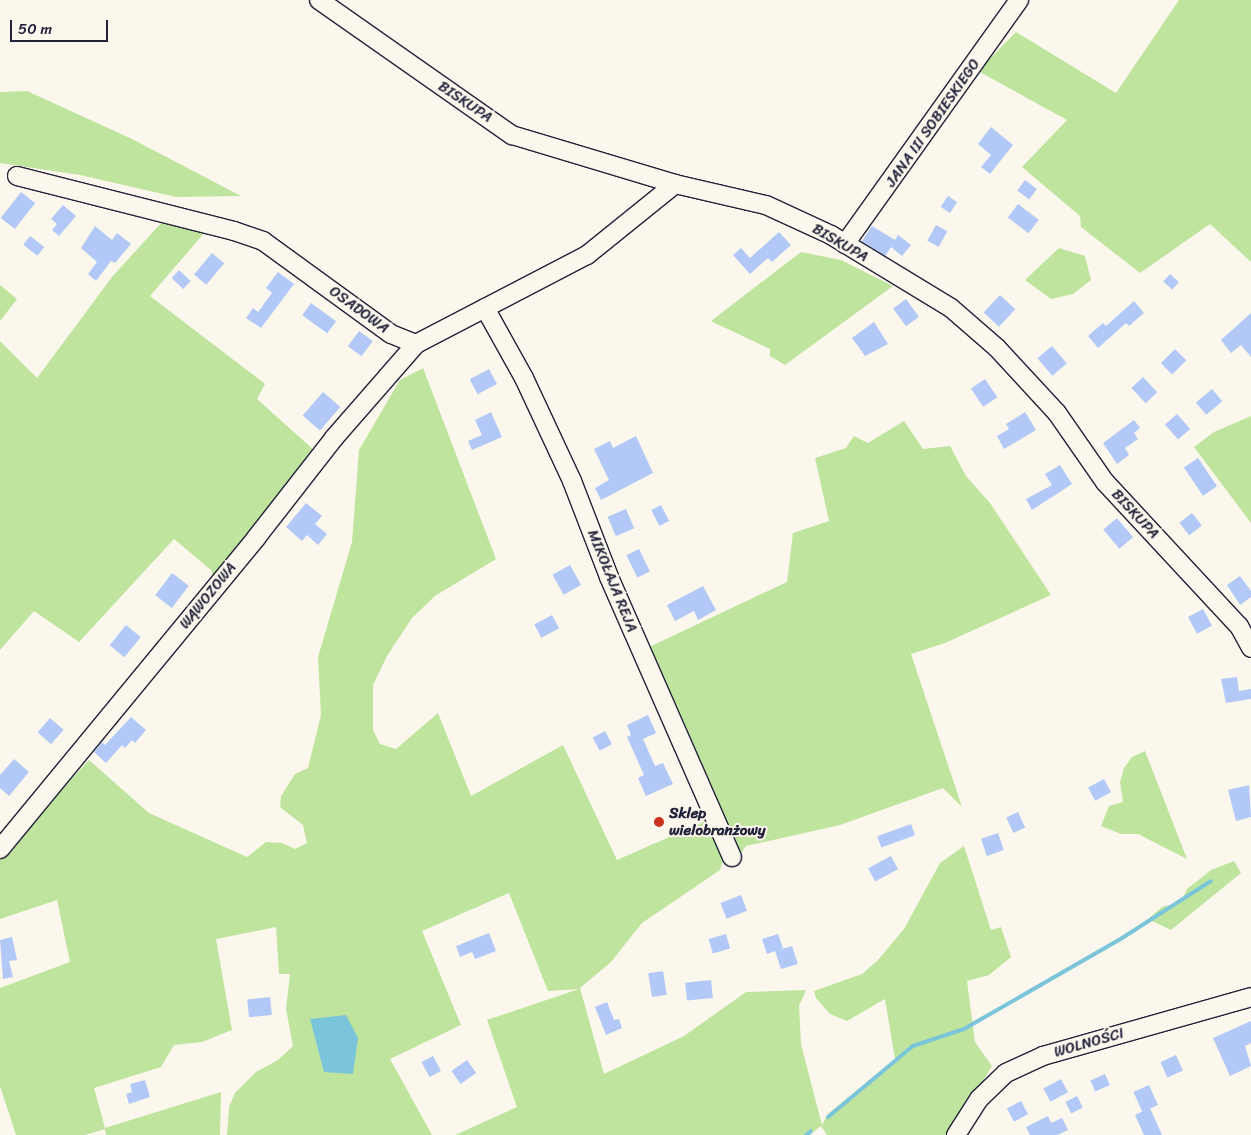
<!DOCTYPE html>
<html>
<head>
<meta charset="utf-8">
<style>
	body { margin:0 }
	#map { position:relative; width:1251px; height:1135px; overflow:hidden; background:#fbf7ec; font-family:Sriracha,sans-serif }
	div>[style] { position:absolute }
	[style*='--x'] { left:calc(var(--x)*1px); top:calc(var(--y)*1px); width:calc(var(--w)*1px); rotate:calc(var(--a)*1deg) }
	.green>* { inset:0; background:#bfe49e }
	.water>* { inset:0; background:#7bc5db }
	.stream>* { height:4px; margin:-2px; padding:0 2px; transform-origin:2px; border-radius:2px; background:#7bc5db }
	.building>* { inset:0; background:#b2c9f7; transform-origin:0 0 }
	.roads { filter:drop-shadow(1px 0 #22223b) drop-shadow(-1px 0 #22223b) drop-shadow(0 1px #22223b) drop-shadow(0 -1px #22223b) }
	.minor>* { height:18px; margin:-9px; padding:0 9px; transform-origin:9px; border-radius:9px; background:#fbf7ec }
	.dots>* { width:14px; height:14px; translate:-50% -50%; box-sizing:border-box; border:2px solid #fbf7ec; border-radius:50% }
	span { translate:-50% -50%; white-space:nowrap; text-align:center; line-height:1.15; -webkit-text-stroke:4px #fbf7ec; paint-order:stroke }
	.street-label { font-size:15px; color:#22223b }
	.poi-label { font-size:15px; color:#22223b; font-weight:700 }
	.left { translate:0 -50%; text-align:left }
	.scale { position:absolute; left:10px; top:20px; width:98px; height:22px; box-sizing:border-box; border:2px solid #22223b; border-top:0; padding-left:6px; font-size:15px; line-height:18px; white-space:nowrap; color:#22223b; -webkit-text-stroke:4px #fbf7ec; paint-order:stroke }
</style>
</head>
<body>
<div id="map">
	<div class="green">
		<div style="clip-path:polygon(1179px 0,1251px 0,1251px 262px,1210px 224px,1140px 273px,1081px 227px,1080px 216px,1022px 167px,1067px 120px,978px 71px,1016px 32px,1116px 93px)"></div>
		<div style="clip-path:polygon(27px 91px,132px 139px,241px 196px,176px 197px,80px 175px,0 163px,0 92px)"></div>
		<div style="clip-path:polygon(162px 222px,205px 232px,150px 296px,265px 384px,257px 399px,315px 451px,212px 589px,212px 571px,174px 539px,79px 642px,34px 611px,0 650px,0 341px,37px 378px,112px 277px)"></div>
		<div style="clip-path:polygon(1059px 248px,1085px 256px,1091px 280px,1073px 294px,1051px 299px,1025px 280px)"></div>
		<div style="clip-path:polygon(801px 252px,841px 260px,893px 286px,785px 365px,770px 356px,770px 349px,711px 321px)"></div>
		<div style="clip-path:polygon(0 285px,17px 299px,0 321px)"></div>
		<div style="clip-path:polygon(423px 368px,496px 559px,435px 596px,412px 618px,387px 656px,373px 685px,373px 730px,380px 744px,396px 749px,438px 713px,471px 796px,563px 745px,617px 860px,708px 820px,725px 853px,720px 870px,642px 923px,611px 962px,580px 988px,604px 1074px,684px 1036px,746px 992px,806px 990px,799px 1006px,801px 1044px,822px 1125px,828px 1114px,895px 1059px,885px 999px,847px 1021px,830px 1014px,816px 998px,814px 991px,862px 974px,878px 960px,904px 929px,940px 863px,964px 846px,991px 930px,1001px 927px,1011px 957px,989px 975px,967px 981px,975px 1042px,992px 1066px,949px 1135px,827px 1135px,821px 1126px,810px 1135px,455px 1135px,517px 1107px,487px 1020px,579px 989px,548px 991px,509px 893px,422px 931px,461px 1025px,390px 1059px,432px 1135px,227px 1135px,229px 1107px,235px 1093px,256px 1072px,278px 1060px,293px 1046px,286px 1009px,290px 974px,279px 974px,276px 927px,216px 939px,232px 1030px,202px 1042px,174px 1045px,161px 1067px,94px 1088px,105px 1128px,221px 1092px,220px 1135px,106px 1135px,105px 1129px,85px 1135px,16px 1135px,0 1086px,0 988px,70px 962px,57px 900px,0 919px,0 857px,89px 760px,149px 813px,247px 857px,266px 842px,282px 843px,295px 849px,307px 843px,303px 825px,280px 807px,281px 796px,295px 774px,308px 768px,321px 715px,318px 657px,352px 542px,359px 450px,400px 380px)"></div>
		<div style="clip-path:polygon(1251px 416px,1251px 523px,1194px 447px,1214px 432px)"></div>
		<div style="clip-path:polygon(904px 421px,923px 449px,950px 446px,966px 476px,990px 503px,1051px 595px,945px 643px,911px 654px,962px 807px,943px 788px,840px 825px,746px 846px,738px 858px,645px 649px,787px 582px,793px 533px,829px 521px,815px 458px,846px 448px,854px 436px,868px 443px)"></div>
		<div style="clip-path:polygon(1145px 751px,1187px 859px,1138px 834px,1121px 834px,1101px 826px,1109px 806px,1123px 802px,1120px 782px,1124px 768px,1132px 757px)"></div>
		<div style="clip-path:polygon(1234px 861px,1241px 873px,1171px 930px,1148px 919px,1162px 907px,1181px 902px,1187px 889px,1211px 870px)"></div>
	</div>
	<div class="water">
		<div style="clip-path:polygon(346px 1015px,358px 1038px,353px 1074px,324px 1072px,310px 1019px)"></div>
	</div>
	<div class="stream">
		<div style="--x:828;--y:1117;--w:111;--a:-39.9"></div>
		<div style="--x:913;--y:1046;--w:54;--a:-18.4"></div>
		<div style="--x:964;--y:1029;--w:179;--a:-29.9"></div>
		<div style="--x:1119;--y:940;--w:109;--a:-32.7"></div>
		<div style="--x:806;--y:1135;--w:6;--a:-39"></div>
	</div>
	<div class="building">
		<div style="clip-path:polygon(991px 127px,1013px 145px,990px 174px,981px 167px,991px 155px,978px 144px)"></div>
		<div style="left:1025px;top:180px;width:15px;height:13px;rotate:37deg"></div>
		<div style="left:21px;top:192px;width:18px;height:33px;rotate:38deg"></div>
		<div style="left:948px;top:196px;width:11px;height:13px;rotate:34deg"></div>
		<div style="left:1018px;top:204px;width:26px;height:17px;rotate:37deg"></div>
		<div style="clip-path:polygon(63px 205px,76px 216px,59px 236px,52px 230px,57px 224px,51px 219px)"></div>
		<div style="left:936px;top:225px;width:13px;height:18px;rotate:29deg"></div>
		<div style="clip-path:polygon(95px 226px,112px 240px,117px 233px,131px 244px,115px 263px,111px 261px,96px 281px,88px 274px,97px 262px,81px 248px)"></div>
		<div style="clip-path:polygon(872px 226px,895px 240px,898px 235px,911px 245px,902px 256px,891px 247px,885px 256px,862px 241px)"></div>
		<div style="clip-path:polygon(779px 232px,791px 245px,772px 262px,768px 258px,750px 274px,733px 255px,741px 248px,750px 258px)"></div>
		<div style="left:30px;top:236px;width:18px;height:11px;rotate:38deg"></div>
		<div style="left:212px;top:253px;width:16px;height:28px;rotate:40deg"></div>
		<div style="left:179px;top:270px;width:16px;height:11px;rotate:43deg"></div>
		<div style="clip-path:polygon(278px 272px,294px 284px,261px 328px,246px 318px,253px 308px,258px 312px,272px 293px,266px 288px)"></div>
		<div style="left:1170px;top:274px;width:12px;height:10px;rotate:42deg"></div>
		<div style="left:1000px;top:295px;width:21px;height:24px;rotate:43deg"></div>
		<div style="left:906px;top:299px;width:22px;height:16px;rotate:54deg"></div>
		<div style="clip-path:polygon(1134px 301px,1144px 313px,1129px 326px,1126px 323px,1098px 348px,1088px 336px,1103px 323px,1106px 326px)"></div>
		<div style="left:311px;top:303px;width:31px;height:15px;rotate:36deg"></div>
		<div style="clip-path:polygon(1251px 313px,1251px 357px,1241px 345px,1231px 353px,1221px 340px)"></div>
		<div style="clip-path:polygon(874px 322px,888px 344px,865px 356px,852px 338px)"></div>
		<div style="left:359px;top:331px;width:17px;height:19px;rotate:36deg"></div>
		<div style="left:1052px;top:346px;width:23px;height:19px;rotate:50deg"></div>
		<div style="left:1175px;top:349px;width:16px;height:20px;rotate:45deg"></div>
		<div style="left:489px;top:369px;width:17px;height:22px;rotate:62deg"></div>
		<div style="left:1143px;top:377px;width:21px;height:16px;rotate:47deg"></div>
		<div style="left:985px;top:379px;width:22px;height:17px;rotate:56deg"></div>
		<div style="left:1212px;top:389px;width:16px;height:21px;rotate:50deg"></div>
		<div style="left:323px;top:392px;width:23px;height:31px;rotate:41deg"></div>
		<div style="clip-path:polygon(491px 412px,502px 437px,472px 450px,468px 441px,482px 435px,475px 420px)"></div>
		<div style="clip-path:polygon(1025px 412px,1036px 430px,1004px 449px,997px 436px,1009px 429px,1006px 424px)"></div>
		<div style="left:1177px;top:414px;width:20px;height:16px;rotate:49deg"></div>
		<div style="clip-path:polygon(1134px 420px,1140px 428px,1134px 433px,1138px 439px,1125px 448px,1129px 455px,1117px 464px,1103px 443px)"></div>
		<div style="clip-path:polygon(636px 436px,653px 473px,601px 500px,595px 488px,609px 480px,594px 449px,610px 441px,613px 448px)"></div>
		<div style="left:1198px;top:458px;width:34px;height:17px;rotate:56deg"></div>
		<div style="clip-path:polygon(1060px 465px,1072px 484px,1032px 510px,1026px 499px,1052px 485px,1045px 474px)"></div>
		<div style="clip-path:polygon(306px 503px,322px 516px,315px 524px,327px 534px,318px 545px,307px 535px,302px 541px,286px 527px)"></div>
		<div style="left:661px;top:505px;width:18px;height:11px;rotate:63deg"></div>
		<div style="left:626px;top:509px;width:21px;height:20px;rotate:67deg"></div>
		<div style="left:1192px;top:513px;width:16px;height:16px;rotate:52deg"></div>
		<div style="left:1117px;top:518px;width:25px;height:18px;rotate:50deg"></div>
		<div style="left:639px;top:549px;width:25px;height:14px;rotate:64deg"></div>
		<div style="left:570px;top:565px;width:23px;height:20px;rotate:61deg"></div>
		<div style="left:172px;top:573px;width:21px;height:28px;rotate:37deg"></div>
		<div style="clip-path:polygon(1240px 576px,1251px 591px,1251px 597px,1240px 605px,1227px 585px)"></div>
		<div style="clip-path:polygon(703px 586px,716px 610px,698px 620px,694px 611px,675px 621px,667px 605px)"></div>
		<div style="left:1203px;top:609px;width:19px;height:17px;rotate:62deg"></div>
		<div style="left:552px;top:615px;width:15px;height:20px;rotate:62deg"></div>
		<div style="left:126px;top:625px;width:19px;height:26px;rotate:39deg"></div>
		<div style="clip-path:polygon(1237px 677px,1239px 691px,1251px 689px,1251px 699px,1226px 703px,1221px 679px)"></div>
		<div style="clip-path:polygon(648px 715px,656px 733px,643px 739px,655px 766px,663px 763px,673px 784px,646px 796px,638px 778px,644px 775px,627px 737px,631px 735px,627px 725px)"></div>
		<div style="clip-path:polygon(131px 717px,146px 730px,135px 743px,132px 740px,125px 748px,122px 745px,106px 763px,94px 752px,102px 742px,105px 745px)"></div>
		<div style="left:50px;top:718px;width:18px;height:19px;rotate:41deg"></div>
		<div style="left:605px;top:731px;width:15px;height:14px;rotate:62deg"></div>
		<div style="clip-path:polygon(14px 759px,29px 772px,9px 796px,0 788px,0 775px)"></div>
		<div style="left:1104px;top:779px;width:15px;height:18px;rotate:62deg"></div>
		<div style="clip-path:polygon(1249px 785px,1251px 817px,1236px 821px,1228px 790px)"></div>
		<div style="left:1018px;top:812px;width:17px;height:13px;rotate:65deg"></div>
		<div style="left:911px;top:824px;width:12px;height:36px;rotate:70deg"></div>
		<div style="left:998px;top:833px;width:18px;height:18px;rotate:71deg"></div>
		<div style="left:891px;top:856px;width:15px;height:26px;rotate:62deg"></div>
		<div style="left:741px;top:895px;width:17px;height:22px;rotate:69deg"></div>
		<div style="clip-path:polygon(489px 933px,496px 951px,475px 959px,472px 952px,460px 957px,456px 946px)"></div>
		<div style="left:726px;top:934px;width:15px;height:18px;rotate:74deg"></div>
		<div style="clip-path:polygon(778px 934px,783px 948px,779px 950px,792px 946px,798px 964px,781px 969px,775px 951px,767px 954px,762px 939px)"></div>
		<div style="clip-path:polygon(12px 937px,17px 960px,9px 961px,13px 977px,3px 979px,0 940px)"></div>
		<div style="left:663px;top:971px;width:24px;height:15px;rotate:81deg"></div>
		<div style="left:711px;top:980px;width:18px;height:26px;rotate:84deg"></div>
		<div style="left:270px;top:997px;width:18px;height:23px;rotate:84deg"></div>
		<div style="clip-path:polygon(607px 1002px,614px 1020px,619px 1019px,622px 1028px,606px 1035px,595px 1007px)"></div>
		<div style="clip-path:polygon(1251px 1021px,1251px 1043px,1245px 1046px,1251px 1066px,1230px 1076px,1213px 1038px)"></div>
		<div style="left:1176px;top:1055px;width:17px;height:17px;rotate:66deg"></div>
		<div style="left:433px;top:1056px;width:17px;height:13px;rotate:62deg"></div>
		<div style="left:467px;top:1060px;width:16px;height:19px;rotate:55deg"></div>
		<div style="left:1105px;top:1074px;width:12px;height:16px;rotate:66deg"></div>
		<div style="left:1061px;top:1079px;width:15px;height:20px;rotate:62deg"></div>
		<div style="clip-path:polygon(145px 1080px,150px 1097px,129px 1104px,126px 1094px,132px 1092px,130px 1084px)"></div>
		<div style="left:1149px;top:1085px;width:22px;height:17px;rotate:66deg"></div>
		<div style="left:1077px;top:1096px;width:13px;height:13px;rotate:63deg"></div>
		<div style="left:1021px;top:1101px;width:15px;height:16px;rotate:62deg"></div>
		<div style="clip-path:polygon(1150px 1108px,1162px 1135px,1144px 1135px,1135px 1115px)"></div>
		<div style="clip-path:polygon(1048px 1116px,1051px 1123px,1062px 1118px,1068px 1130px,1057px 1135px,1030px 1135px,1026px 1127px)"></div>
	</div>
	<div class="roads">
		<div class="minor">
			<div style="--x:319;--y:0;--w:236;--a:35"></div>
			<div style="--x:512;--y:135;--w:170;--a:16.7"></div>
			<div style="--x:675;--y:184;--w:93;--a:13"></div>
			<div style="--x:766;--y:205;--w:72;--a:24.8"></div>
			<div style="--x:831;--y:235;--w:140;--a:31.3"></div>
			<div style="--x:951;--y:308;--w:61;--a:41"></div>
			<div style="--x:997;--y:348;--w:88;--a:47.3"></div>
			<div style="--x:1057;--y:413;--w:84;--a:55.2"></div>
			<div style="--x:1105;--y:482;--w:197;--a:47.1"></div>
			<div style="--x:1239;--y:626;--w:25;--a:61"></div>
			<div style="--x:17;--y:176;--w:224;--a:14.2"></div>
			<div style="--x:234;--y:231;--w:31;--a:19"></div>
			<div style="--x:263;--y:241;--w:158;--a:36"></div>
			<div style="--x:391;--y:334;--w:27;--a:22"></div>
			<div style="--x:416;--y:344;--w:193;--a:-27.5"></div>
			<div style="--x:587;--y:255;--w:113;--a:-38.9"></div>
			<div style="--x:845;--y:244;--w:300;--a:-54.5"></div>
			<div style="--x:485;--y:308;--w:80;--a:60.9"></div>
			<div style="--x:524;--y:378;--w:114;--a:65"></div>
			<div style="--x:572;--y:481;--w:103;--a:68.9"></div>
			<div style="--x:609;--y:577;--w:306;--a:66.3"></div>
			<div style="--x:0;--y:849;--w:403;--a:-50.5"></div>
			<div style="--x:256;--y:538;--w:127;--a:-52"></div>
			<div style="--x:334;--y:438;--w:125;--a:-48.9"></div>
			<div style="--x:956;--y:1135;--w:43;--a:-57.4"></div>
			<div style="--x:979;--y:1099;--w:37;--a:-44"></div>
			<div style="--x:1006;--y:1073;--w:41;--a:-24.7"></div>
			<div style="--x:1043;--y:1056;--w:216;--a:-15.8"></div>
		</div>
	</div>
	<div class="dots">
		<div style="left:659px;top:822px;background:#c8321e"></div>
	</div>
	<div class="street-label">
		<span style="left:465px;top:102px;rotate:34deg">BISKUPA</span>
		<span style="left:933px;top:123px;rotate:-55deg">JANA III SOBIESKIEGO</span>
		<span style="left:840px;top:243px;rotate:30deg">BISKUPA</span>
		<span style="left:359px;top:310px;rotate:36deg">OSADOWA</span>
		<span style="left:1135px;top:514px;rotate:47deg">BISKUPA</span>
		<span style="left:612px;top:581px;rotate:68deg">MIKOŁAJA REJA</span>
		<span style="left:208px;top:596px;rotate:-51deg">WĄWOZOWA</span>
		<span style="left:1089px;top:1043px;rotate:-16deg">WOLNOŚCI</span>
	</div>
	<div class="poi-label">
		<span class="left" style="left:669px;top:822px">Sklep<br>wielobranżowy</span>
	</div>
	<div class="scale">50 m</div>
</div>
</body>
</html>
